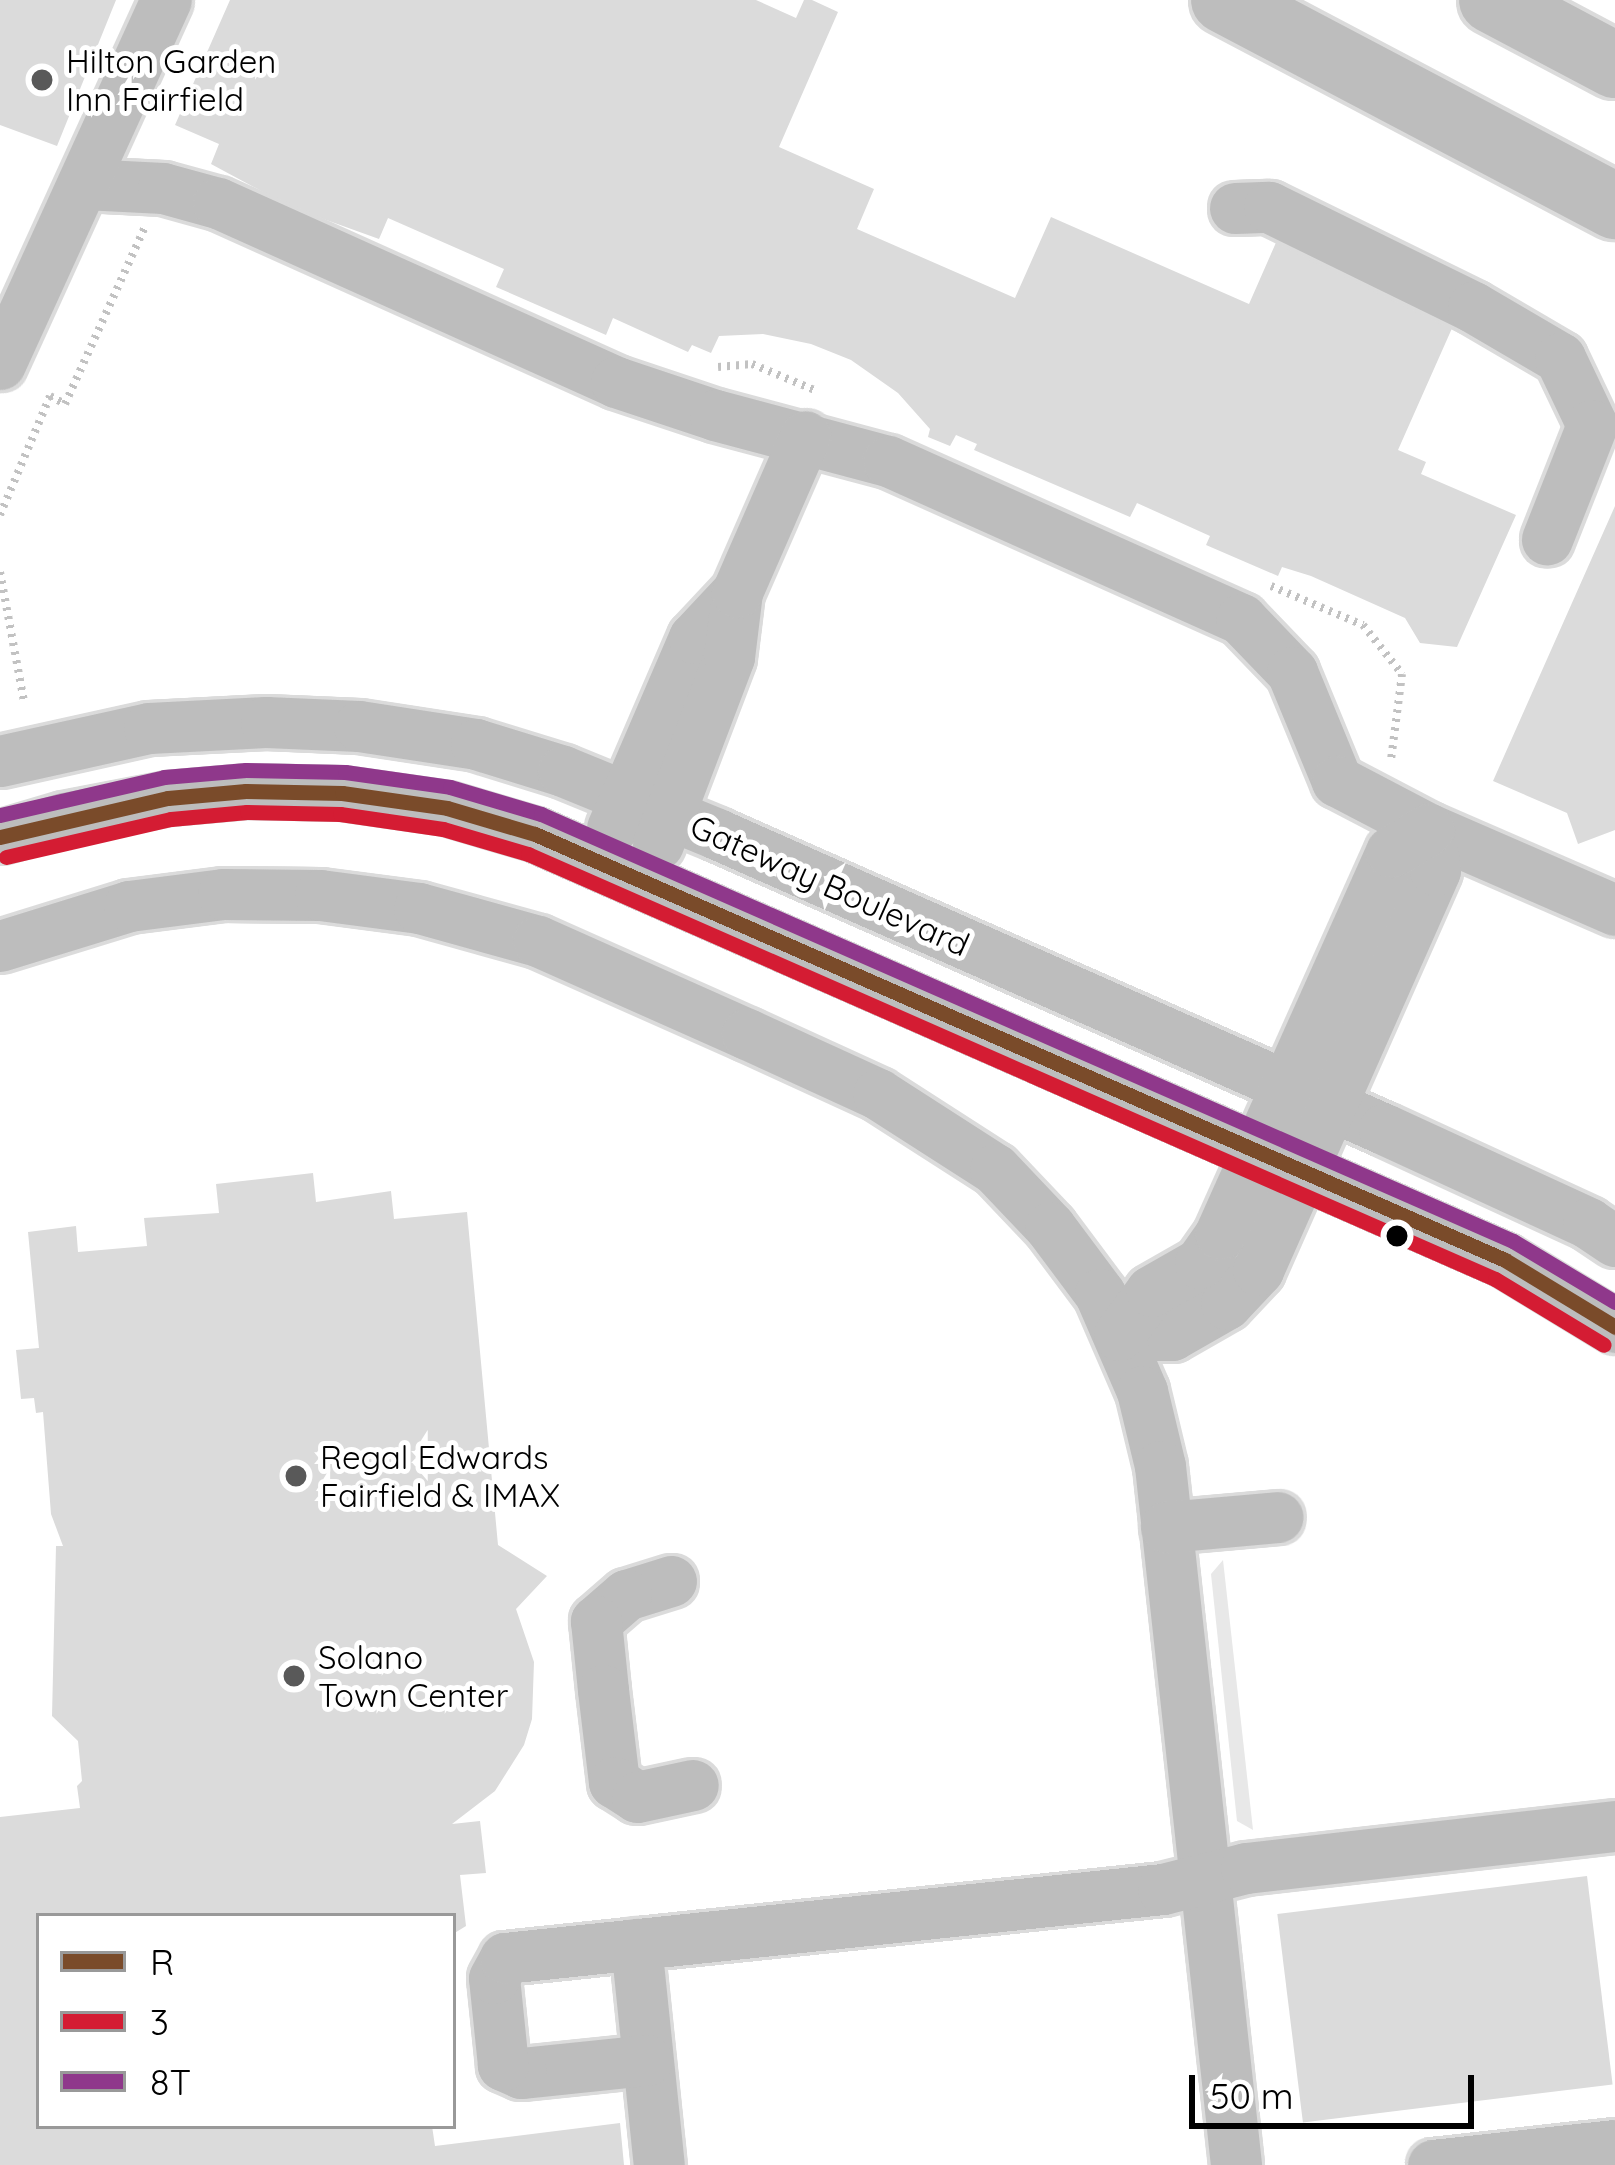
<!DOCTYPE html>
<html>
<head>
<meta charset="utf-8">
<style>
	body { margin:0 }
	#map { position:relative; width:1615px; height:2165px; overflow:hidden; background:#fff; font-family:Quicksand,sans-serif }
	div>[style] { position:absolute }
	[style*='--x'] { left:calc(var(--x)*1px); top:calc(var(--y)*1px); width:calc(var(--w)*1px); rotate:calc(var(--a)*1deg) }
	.green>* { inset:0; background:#e8e8e8 }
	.building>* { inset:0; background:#dbdbdb; transform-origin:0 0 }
	.path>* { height:8px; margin-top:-4px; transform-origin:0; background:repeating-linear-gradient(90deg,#c2c2c2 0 3px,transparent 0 9px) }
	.roads { filter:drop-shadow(3px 0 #dbdbdb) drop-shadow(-3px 0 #dbdbdb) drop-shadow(0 3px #dbdbdb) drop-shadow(0 -3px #dbdbdb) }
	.minor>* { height:51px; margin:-25.5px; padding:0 25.5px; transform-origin:25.5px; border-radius:25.5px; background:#bdbdbd }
	.highway>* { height:66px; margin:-33px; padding:0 33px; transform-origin:33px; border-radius:33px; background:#bdbdbd }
	.bus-1>* { height:15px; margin:-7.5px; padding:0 7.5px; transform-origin:7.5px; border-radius:7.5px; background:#7a4b2a }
	.bus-2>* { height:15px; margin:-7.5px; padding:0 7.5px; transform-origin:7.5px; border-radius:7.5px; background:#d41c33 }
	.bus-3>* { height:15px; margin:-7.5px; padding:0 7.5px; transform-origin:7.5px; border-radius:7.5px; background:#8f388b }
	.dots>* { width:33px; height:33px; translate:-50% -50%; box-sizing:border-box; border:6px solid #fff; border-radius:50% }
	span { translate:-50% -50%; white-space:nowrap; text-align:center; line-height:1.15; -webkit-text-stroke:10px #fff; paint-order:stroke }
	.poi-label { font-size:33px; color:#000 }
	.left { translate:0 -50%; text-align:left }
	.street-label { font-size:33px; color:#000 }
	.legend { position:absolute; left:36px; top:1913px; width:420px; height:216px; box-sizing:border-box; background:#fff; border:3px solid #999; margin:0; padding:15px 21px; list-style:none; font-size:36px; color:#000 }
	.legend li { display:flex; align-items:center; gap:24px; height:60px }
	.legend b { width:60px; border:3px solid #999 }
	.scale { position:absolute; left:1189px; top:2075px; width:285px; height:54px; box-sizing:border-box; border:6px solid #000; border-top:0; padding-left:15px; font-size:36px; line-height:42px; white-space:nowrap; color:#000; -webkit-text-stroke:9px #fff; paint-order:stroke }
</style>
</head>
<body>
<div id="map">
	<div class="green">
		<div style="clip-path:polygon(1223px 1560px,1253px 1830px,1237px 1821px,1211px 1574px)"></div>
	</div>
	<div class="building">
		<div style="clip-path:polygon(0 0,116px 0,57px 146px,0 125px)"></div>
		<div style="clip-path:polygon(230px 0,756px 0,796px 18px,804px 0,812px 0,838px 12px,779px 147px,874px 189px,857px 229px,1015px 298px,1051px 217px,1249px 304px,1278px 238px,1457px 317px,1398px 450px,1426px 462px,1421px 474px,1516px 515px,1457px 647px,1420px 643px,1405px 618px,1311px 576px,1282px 567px,1278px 576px,1206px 545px,1210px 536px,1137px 503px,1130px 517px,974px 450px,977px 444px,956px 435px,950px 446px,928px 437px,930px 429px,898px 393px,851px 360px,811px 344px,763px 334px,719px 336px,711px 353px,692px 345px,688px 352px,613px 318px,606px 335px,496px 287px,504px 269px,388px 218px,379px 239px,293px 208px,211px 164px,219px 144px,175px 125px)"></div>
		<div style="clip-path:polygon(1615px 506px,1615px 830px,1578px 844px,1567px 813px,1493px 781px)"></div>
		<div style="clip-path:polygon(313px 1173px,316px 1202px,391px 1191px,394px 1219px,467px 1212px,498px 1545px,547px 1576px,516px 1609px,534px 1662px,532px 1719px,524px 1745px,495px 1791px,452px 1824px,480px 1821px,486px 1873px,460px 1875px,466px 1926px,453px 1934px,453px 1916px,39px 1916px,39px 2126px,432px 2126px,435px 2146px,620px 2123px,624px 2165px,0 2165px,0 1817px,80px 1808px,77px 1786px,82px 1781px,78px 1741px,52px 1716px,56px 1546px,63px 1546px,51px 1514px,43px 1412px,36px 1413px,34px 1398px,21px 1399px,16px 1350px,39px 1348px,28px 1232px,76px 1226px,78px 1252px,147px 1246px,144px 1218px,219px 1213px,216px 1184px)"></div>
		<div style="left:1587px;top:1876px;width:210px;height:312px;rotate:83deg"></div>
	</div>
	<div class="path">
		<div style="--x:718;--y:367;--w:34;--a:-5"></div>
		<div style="--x:752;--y:364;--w:70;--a:22.6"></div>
		<div style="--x:0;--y:515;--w:129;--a:-67.2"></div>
		<div style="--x:50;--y:396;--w:17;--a:28"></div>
		<div style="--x:65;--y:404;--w:194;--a:-65.7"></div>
		<div style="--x:0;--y:572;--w:132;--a:79.5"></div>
		<div style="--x:1271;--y:586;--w:100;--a:23"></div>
		<div style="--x:1363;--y:625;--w:63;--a:51.5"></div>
		<div style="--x:1402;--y:674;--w:87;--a:97.3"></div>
	</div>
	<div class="roads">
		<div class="minor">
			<div style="--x:84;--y:184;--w:79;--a:2.9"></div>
			<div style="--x:163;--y:188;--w:57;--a:15.3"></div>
			<div style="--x:218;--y:203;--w:436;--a:24.2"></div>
			<div style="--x:616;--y:382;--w:104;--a:18.4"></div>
			<div style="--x:715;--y:415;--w:179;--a:14.9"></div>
			<div style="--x:888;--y:461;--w:387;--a:24.1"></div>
			<div style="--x:1241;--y:619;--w:74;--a:46.1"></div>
			<div style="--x:1292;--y:672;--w:118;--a:67.6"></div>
			<div style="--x:1337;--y:781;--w:104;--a:27.6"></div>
			<div style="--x:1429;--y:829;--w:203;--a:23.5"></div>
			<div style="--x:1235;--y:208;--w:34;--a:-2"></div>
			<div style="--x:1269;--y:207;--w:227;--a:26.1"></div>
			<div style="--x:1473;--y:307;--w:101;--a:30.4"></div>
			<div style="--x:1560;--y:358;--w:74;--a:64.5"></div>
			<div style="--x:1592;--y:425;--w:123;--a:111.5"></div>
			<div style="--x:0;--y:364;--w:400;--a:-65.5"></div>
			<div style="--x:0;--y:761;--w:153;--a:-12.5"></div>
			<div style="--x:149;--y:728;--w:117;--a:-2.9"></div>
			<div style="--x:266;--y:722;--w:93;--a:2.5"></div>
			<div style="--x:359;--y:726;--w:118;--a:8.7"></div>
			<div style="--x:476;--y:744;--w:91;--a:17.2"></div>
			<div style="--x:563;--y:771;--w:166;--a:22.2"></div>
			<div style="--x:717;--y:834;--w:729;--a:23.86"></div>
			<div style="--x:1384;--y:1129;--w:225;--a:24.7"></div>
			<div style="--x:1588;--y:1223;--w:32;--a:34"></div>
			<div style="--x:612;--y:828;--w:207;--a:-66.7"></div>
			<div style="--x:694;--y:638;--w:63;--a:-46.9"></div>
			<div style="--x:0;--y:837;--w:67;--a:-16.5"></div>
			<div style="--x:64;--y:818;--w:106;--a:-10.9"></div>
			<div style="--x:168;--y:798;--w:78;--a:-5.1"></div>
			<div style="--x:246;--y:791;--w:96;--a:1.2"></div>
			<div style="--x:342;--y:793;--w:106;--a:8.1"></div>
			<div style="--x:447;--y:808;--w:92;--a:16.5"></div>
			<div style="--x:535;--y:834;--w:1059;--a:23.71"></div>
			<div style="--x:1505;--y:1260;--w:129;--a:31.3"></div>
			<div style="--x:658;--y:844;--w:200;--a:-69.2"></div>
			<div style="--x:729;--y:657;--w:65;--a:-83"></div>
			<div style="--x:737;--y:592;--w:170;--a:-66.4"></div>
			<div style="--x:0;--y:946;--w:135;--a:-17.2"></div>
			<div style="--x:129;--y:906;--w:95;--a:-7.3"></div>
			<div style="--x:223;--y:894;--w:97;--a:0.6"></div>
			<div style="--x:320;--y:895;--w:100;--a:7.5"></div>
			<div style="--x:419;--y:908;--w:123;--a:15.5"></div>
			<div style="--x:538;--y:941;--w:229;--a:24"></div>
			<div style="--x:747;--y:1034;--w:144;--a:24.6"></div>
			<div style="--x:878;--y:1094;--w:139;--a:32.7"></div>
			<div style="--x:995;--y:1169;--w:80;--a:46.5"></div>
			<div style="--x:1050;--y:1227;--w:84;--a:53.3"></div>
			<div style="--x:1100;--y:1294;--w:106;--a:66.6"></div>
			<div style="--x:1142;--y:1391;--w:77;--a:76.5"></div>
			<div style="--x:1160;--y:1466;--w:703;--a:83.79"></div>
			<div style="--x:1119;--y:1335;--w:53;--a:0"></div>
			<div style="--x:1172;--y:1335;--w:62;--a:-29.9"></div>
			<div style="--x:1226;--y:1304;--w:47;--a:-46.7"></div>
			<div style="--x:1258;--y:1270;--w:437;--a:-66.1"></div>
			<div style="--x:1435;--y:870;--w:41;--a:-98.3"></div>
			<div style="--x:1119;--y:1335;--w:54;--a:-54"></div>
			<div style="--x:1151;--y:1291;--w:56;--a:-29.7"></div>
			<div style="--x:1200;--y:1263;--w:35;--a:-55"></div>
			<div style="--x:1220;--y:1234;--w:419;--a:-65.9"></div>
			<div style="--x:1391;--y:852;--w:44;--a:-31.2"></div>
			<div style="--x:1166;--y:1527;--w:112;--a:-5.1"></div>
			<div style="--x:671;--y:1581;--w:47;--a:162.7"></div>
			<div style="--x:626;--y:1595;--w:40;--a:139"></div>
			<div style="--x:596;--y:1621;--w:69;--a:84.2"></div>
			<div style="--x:603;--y:1690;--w:93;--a:83.2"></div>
			<div style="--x:614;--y:1782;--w:27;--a:33"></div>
			<div style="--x:637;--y:1797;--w:57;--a:-12.1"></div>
			<div style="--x:636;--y:1944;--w:222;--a:84.1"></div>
			<div style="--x:647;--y:2060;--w:127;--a:174.1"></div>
			<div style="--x:521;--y:2073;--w:20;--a:-156"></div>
			<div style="--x:503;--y:2065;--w:87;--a:-95.9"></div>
			<div style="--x:494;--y:1978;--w:23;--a:-61"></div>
			<div style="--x:505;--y:1958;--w:662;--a:-5.99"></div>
			<div style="--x:1163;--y:1889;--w:86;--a:-14.2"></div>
			<div style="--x:1246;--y:1868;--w:371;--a:-6.5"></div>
			<div style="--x:1433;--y:2165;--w:183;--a:-6.3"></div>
		</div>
		<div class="highway">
			<div style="--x:1224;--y:0;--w:442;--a:27.8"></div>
			<div style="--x:1492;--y:0;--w:139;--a:27.9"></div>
		</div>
	</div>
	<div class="bus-1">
		<div style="--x:0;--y:837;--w:172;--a:-13.1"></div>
		<div style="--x:168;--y:798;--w:78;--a:-5.1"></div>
		<div style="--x:246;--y:791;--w:96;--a:1.2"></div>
		<div style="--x:342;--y:793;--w:106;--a:8.1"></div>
		<div style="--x:447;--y:808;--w:92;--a:16.5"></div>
		<div style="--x:535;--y:834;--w:1059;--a:23.71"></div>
		<div style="--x:1505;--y:1260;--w:129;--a:31.3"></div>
	</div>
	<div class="bus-2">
		<div style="--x:6;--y:857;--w:169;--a:-13"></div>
		<div style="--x:171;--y:819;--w:76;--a:-5.3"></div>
		<div style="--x:247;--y:812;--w:93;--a:1.2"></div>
		<div style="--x:340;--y:814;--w:104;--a:8.3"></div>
		<div style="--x:443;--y:829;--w:89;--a:16.4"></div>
		<div style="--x:528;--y:854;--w:1056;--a:23.73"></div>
		<div style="--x:1495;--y:1279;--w:127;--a:31.2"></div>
	</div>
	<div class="bus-3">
		<div style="--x:0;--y:815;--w:168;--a:-13"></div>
		<div style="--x:164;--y:777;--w:82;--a:-4.9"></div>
		<div style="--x:246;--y:770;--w:99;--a:1.2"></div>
		<div style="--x:345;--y:772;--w:106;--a:8.1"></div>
		<div style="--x:450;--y:787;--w:95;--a:16.5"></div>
		<div style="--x:541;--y:814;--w:1062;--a:23.72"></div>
		<div style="--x:1513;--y:1241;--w:119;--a:30.9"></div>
	</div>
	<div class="dots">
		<div style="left:42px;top:80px;background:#595959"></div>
		<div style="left:1397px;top:1236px;background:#000"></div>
		<div style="left:296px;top:1476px;background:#595959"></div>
		<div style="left:294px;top:1676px;background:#595959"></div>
	</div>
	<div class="poi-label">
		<span class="left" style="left:66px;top:80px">Hilton Garden<br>Inn Fairfield</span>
		<span class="left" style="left:320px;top:1476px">Regal Edwards<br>Fairfield &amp; IMAX</span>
		<span class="left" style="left:318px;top:1676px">Solano<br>Town Center</span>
	</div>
	<div class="street-label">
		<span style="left:830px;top:885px;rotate:24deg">Gateway Boulevard</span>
	</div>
	<ul class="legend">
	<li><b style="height:15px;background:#7a4b2a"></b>R</li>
	<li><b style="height:15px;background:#d41c33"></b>3</li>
	<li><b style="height:15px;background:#8f388b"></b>8T</li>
	</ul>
	<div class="scale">50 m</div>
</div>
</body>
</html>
